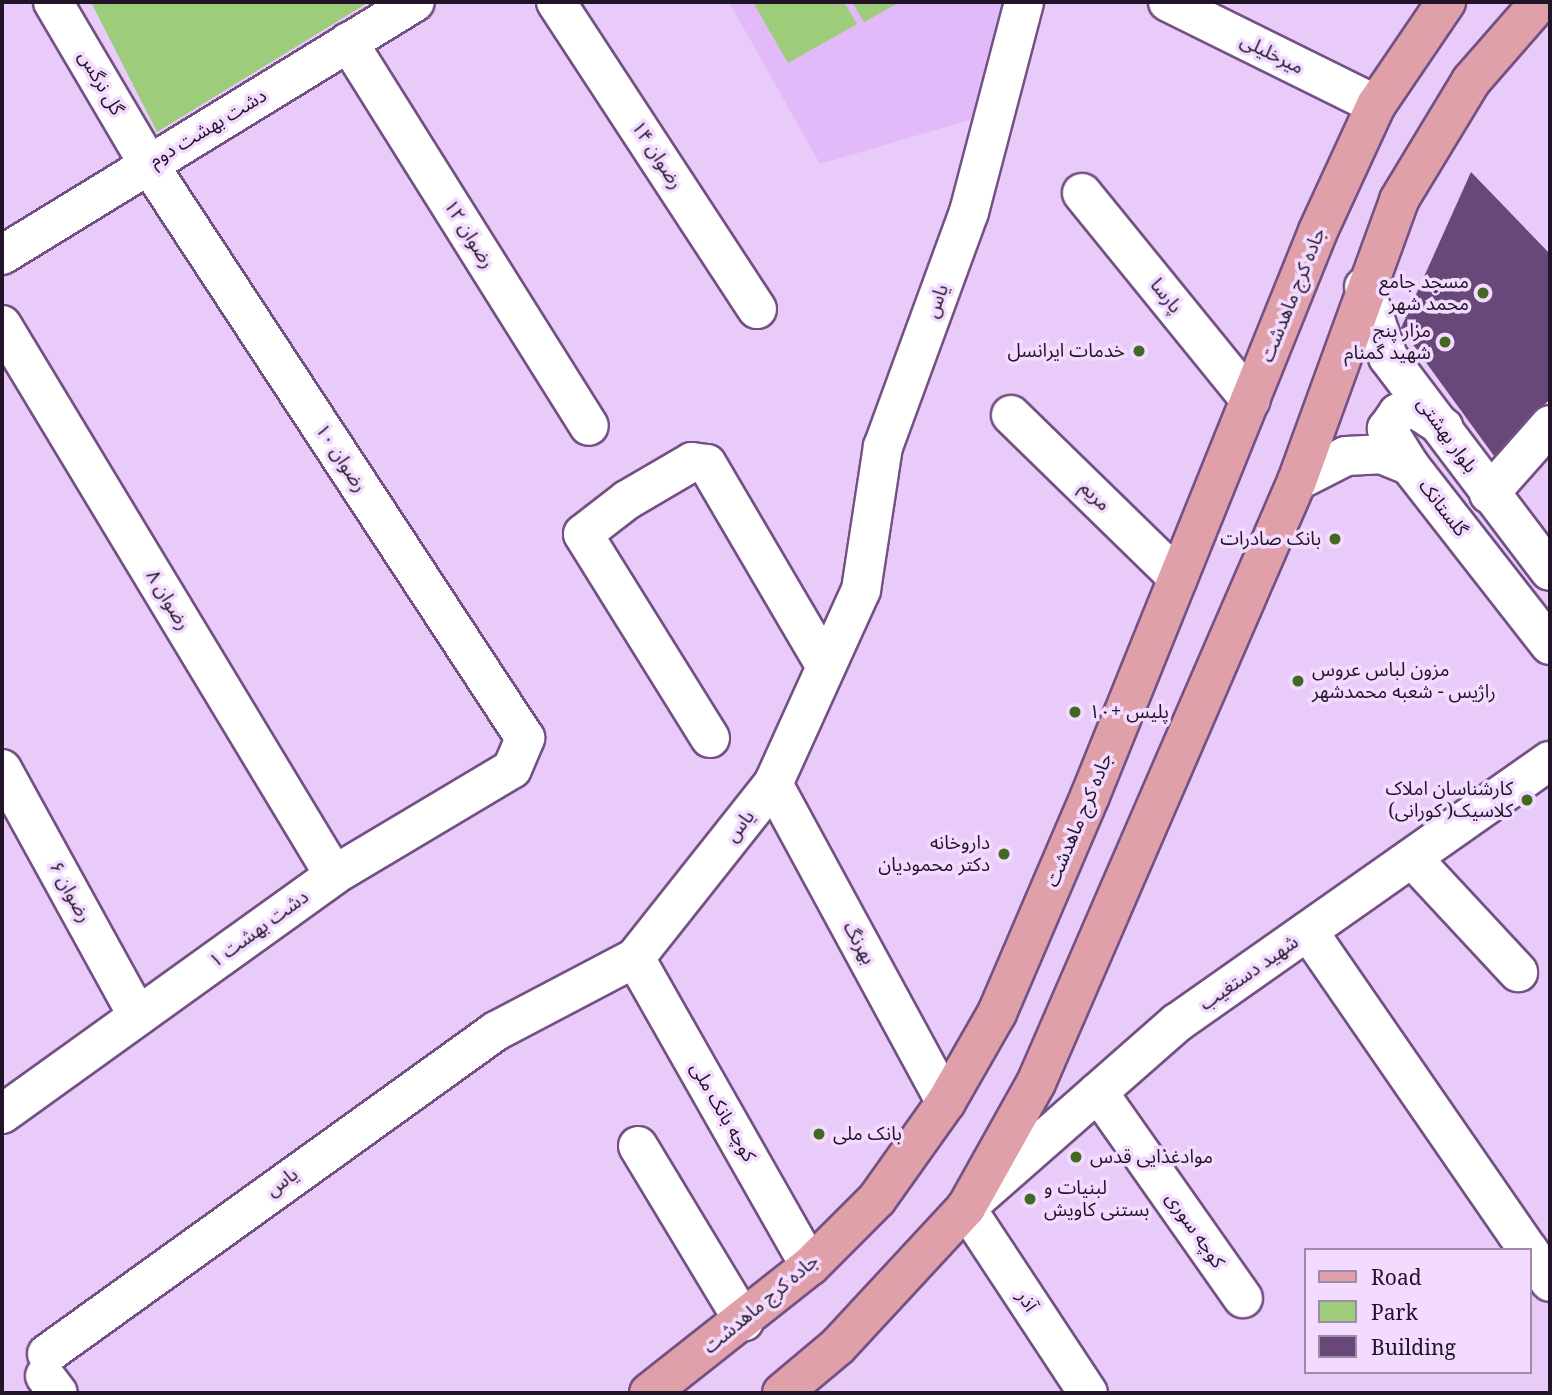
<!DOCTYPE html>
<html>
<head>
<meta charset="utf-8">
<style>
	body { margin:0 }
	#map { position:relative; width:1552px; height:1395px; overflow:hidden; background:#e8cbf9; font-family:"Noto Serif","Noto Sans Arabic",serif }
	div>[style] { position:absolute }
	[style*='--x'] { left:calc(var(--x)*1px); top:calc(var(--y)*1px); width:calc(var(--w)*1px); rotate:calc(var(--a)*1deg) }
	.built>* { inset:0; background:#e2b9f9 }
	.green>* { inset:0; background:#9dcd7b }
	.building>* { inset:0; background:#684779 }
	.roads { filter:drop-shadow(2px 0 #735184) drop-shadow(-2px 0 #735184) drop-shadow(0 2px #735184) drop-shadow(0 -2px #735184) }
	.minor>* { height:38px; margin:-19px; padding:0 19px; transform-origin:19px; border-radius:19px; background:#fff }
	.major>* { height:38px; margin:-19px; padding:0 19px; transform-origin:19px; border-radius:19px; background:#e0a0a9 }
	.dots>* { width:19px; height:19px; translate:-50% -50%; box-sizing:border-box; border:4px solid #f2dbfe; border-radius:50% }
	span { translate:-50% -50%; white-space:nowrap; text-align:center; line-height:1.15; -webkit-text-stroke:7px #f2dbfe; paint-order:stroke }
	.street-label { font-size:19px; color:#211328 }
	.poi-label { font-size:19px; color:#211328 }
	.right { translate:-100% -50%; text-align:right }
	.left { translate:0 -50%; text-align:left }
	.frame { position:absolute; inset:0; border:4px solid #211328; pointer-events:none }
	.legend { position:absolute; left:1304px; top:1248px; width:228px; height:126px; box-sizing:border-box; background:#f2dbfe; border:2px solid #9e8ba8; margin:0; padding:9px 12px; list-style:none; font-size:21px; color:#211328 }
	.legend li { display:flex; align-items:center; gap:14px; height:35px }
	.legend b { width:35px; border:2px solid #9e8ba8 }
</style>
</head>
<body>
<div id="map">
	<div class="built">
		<div style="clip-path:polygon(729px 2px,1005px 2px,976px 118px,820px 164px)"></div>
	</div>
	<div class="green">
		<div style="clip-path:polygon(91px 2px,369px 2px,157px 132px)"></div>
		<div style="clip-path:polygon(753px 2px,844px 2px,857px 24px,788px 63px)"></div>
		<div style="clip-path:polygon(852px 2px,900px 2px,864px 22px)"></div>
	</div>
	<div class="building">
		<div style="clip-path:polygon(1471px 172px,1550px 254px,1550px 399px,1494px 456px,1401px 328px)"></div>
	</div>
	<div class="roads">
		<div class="minor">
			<div style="--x:556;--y:2;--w:367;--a:56.8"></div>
			<div style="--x:1168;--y:2;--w:232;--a:26.3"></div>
			<div style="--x:348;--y:42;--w:453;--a:57.9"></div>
			<div style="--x:1082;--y:193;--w:267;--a:50.9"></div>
			<div style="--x:2;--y:255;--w:484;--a:-31.5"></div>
			<div style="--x:1364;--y:287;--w:74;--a:71.1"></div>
			<div style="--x:1388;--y:357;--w:268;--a:52.9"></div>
			<div style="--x:2;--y:325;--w:642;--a:58.88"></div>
			<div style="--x:1011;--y:415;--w:233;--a:44.3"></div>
			<div style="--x:1410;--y:466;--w:44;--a:-121.9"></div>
			<div style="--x:1387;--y:429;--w:19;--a:-55"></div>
			<div style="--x:1398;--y:413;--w:17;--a:-17"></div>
			<div style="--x:1414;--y:408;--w:35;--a:33"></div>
			<div style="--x:1297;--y:481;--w:55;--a:-27"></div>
			<div style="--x:1346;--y:456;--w:35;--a:-3"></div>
			<div style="--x:1381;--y:454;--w:31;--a:22"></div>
			<div style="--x:1410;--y:466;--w:227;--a:52"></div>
			<div style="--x:1489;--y:494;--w:92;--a:-48.5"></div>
			<div style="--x:710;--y:738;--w:240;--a:-121.9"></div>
			<div style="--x:583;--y:534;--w:56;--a:-37.7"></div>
			<div style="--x:627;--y:500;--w:75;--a:-30.3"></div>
			<div style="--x:692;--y:462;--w:15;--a:8"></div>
			<div style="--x:707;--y:464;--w:235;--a:59.6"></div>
			<div style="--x:2;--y:769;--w:282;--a:61.2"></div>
			<div style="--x:773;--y:784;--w:362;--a:61.5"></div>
			<div style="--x:1412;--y:858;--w:156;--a:47.1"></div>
			<div style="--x:1308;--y:931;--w:388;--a:55.4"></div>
			<div style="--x:635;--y:958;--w:354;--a:60.4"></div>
			<div style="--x:1098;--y:1092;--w:252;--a:54.9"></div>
			<div style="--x:2;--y:1114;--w:409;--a:-35.7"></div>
			<div style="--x:334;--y:875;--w:207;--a:-30.8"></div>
			<div style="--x:512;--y:769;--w:34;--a:-67"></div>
			<div style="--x:525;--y:738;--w:685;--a:-123.27"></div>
			<div style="--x:149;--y:165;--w:189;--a:-120.5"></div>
			<div style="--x:638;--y:1146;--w:205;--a:58.9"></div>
			<div style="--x:1529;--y:1251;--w:37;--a:56"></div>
			<div style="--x:47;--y:1354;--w:553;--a:-35.73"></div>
			<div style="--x:496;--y:1031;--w:157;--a:-27.7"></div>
			<div style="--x:635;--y:958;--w:222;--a:-51.6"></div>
			<div style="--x:773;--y:784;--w:213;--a:-65.6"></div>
			<div style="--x:861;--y:590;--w:145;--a:-81.3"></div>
			<div style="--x:883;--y:447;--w:250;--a:-69.9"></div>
			<div style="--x:969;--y:212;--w:217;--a:-75.3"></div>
			<div style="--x:45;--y:1376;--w:21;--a:53"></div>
			<div style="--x:1088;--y:1393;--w:222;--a:-123.4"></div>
			<div style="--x:966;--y:1208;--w:282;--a:-41.3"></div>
			<div style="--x:1178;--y:1022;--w:454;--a:-35.1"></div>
		</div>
		<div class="major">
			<div style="--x:649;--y:1393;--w:205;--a:-38.3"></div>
			<div style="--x:810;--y:1266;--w:95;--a:-45"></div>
			<div style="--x:877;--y:1199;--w:119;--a:-54.6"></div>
			<div style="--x:946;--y:1102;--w:103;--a:-60.2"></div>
			<div style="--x:997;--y:1013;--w:236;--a:-66.8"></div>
			<div style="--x:1090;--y:796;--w:609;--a:-68.02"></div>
			<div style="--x:1318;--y:231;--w:139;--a:-65.3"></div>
			<div style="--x:1376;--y:105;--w:125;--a:-55.8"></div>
			<div style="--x:782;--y:1393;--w:73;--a:-40"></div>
			<div style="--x:838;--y:1346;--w:188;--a:-47.2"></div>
			<div style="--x:966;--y:1208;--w:143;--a:-60.8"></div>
			<div style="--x:1036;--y:1083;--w:656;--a:-66.56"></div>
			<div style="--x:1297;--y:481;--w:299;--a:-70"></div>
			<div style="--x:1399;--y:200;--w:139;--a:-58.8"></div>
			<div style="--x:1471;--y:81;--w:105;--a:-48.9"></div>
		</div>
	</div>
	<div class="dots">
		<div style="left:1483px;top:293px;background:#426822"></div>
		<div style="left:1445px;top:342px;background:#426822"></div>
		<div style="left:1139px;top:351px;background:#426822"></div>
		<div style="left:1335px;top:539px;background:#426822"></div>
		<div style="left:1298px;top:681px;background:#426822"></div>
		<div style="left:1075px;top:712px;background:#426822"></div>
		<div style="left:1527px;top:800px;background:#426822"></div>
		<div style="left:1004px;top:854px;background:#426822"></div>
		<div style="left:819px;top:1134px;background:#426822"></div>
		<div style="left:1076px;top:1157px;background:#426822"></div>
		<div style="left:1030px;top:1199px;background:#426822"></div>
	</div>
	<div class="street-label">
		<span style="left:1272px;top:54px;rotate:26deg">میرخلیلی</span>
		<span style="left:101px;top:83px;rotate:60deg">گل نرگس</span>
		<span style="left:208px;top:128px;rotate:-31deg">دشت بهشت دوم</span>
		<span style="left:657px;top:155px;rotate:57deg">رضوان ۱۴</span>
		<span style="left:469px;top:234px;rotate:58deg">رضوان ۱۲</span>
		<span style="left:1293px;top:295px;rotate:-68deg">جاده کرج ماهدشت</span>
		<span style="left:1166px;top:296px;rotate:51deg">پارسا</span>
		<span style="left:937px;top:301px;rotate:-70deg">یاس</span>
		<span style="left:1447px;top:435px;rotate:54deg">بلوار بهشتی</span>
		<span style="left:341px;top:458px;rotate:57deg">رضوان ۱۰</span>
		<span style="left:1095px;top:496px;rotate:44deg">مریم</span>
		<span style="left:1443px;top:508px;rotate:52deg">گلستانک</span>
		<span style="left:168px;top:600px;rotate:59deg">رضوان ۸</span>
		<span style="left:1079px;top:820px;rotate:-67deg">جاده کرج ماهدشت</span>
		<span style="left:740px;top:826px;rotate:-52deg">یاس</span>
		<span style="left:70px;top:892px;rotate:61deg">رضوان ۶</span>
		<span style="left:259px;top:929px;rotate:-36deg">دشت بهشت ۱</span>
		<span style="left:859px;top:943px;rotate:61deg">بهرنگ</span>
		<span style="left:1249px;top:973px;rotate:-35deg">شهید دستغیب</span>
		<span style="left:723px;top:1112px;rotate:60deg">کوچه بانک ملی</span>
		<span style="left:282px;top:1182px;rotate:-36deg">یاس</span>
		<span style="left:1195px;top:1230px;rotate:55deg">کوچه سوری</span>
		<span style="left:1027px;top:1301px;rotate:57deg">آذر</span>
		<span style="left:761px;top:1304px;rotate:-40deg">جاده کرج ماهدشت</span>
	</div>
	<div class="poi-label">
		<span class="right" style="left:1469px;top:293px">مسجد جامع<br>محمد شهر</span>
		<span class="right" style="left:1431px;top:342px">مزار پنج<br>شهید گمنام</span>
		<span class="right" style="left:1125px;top:351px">خدمات ایرانسل</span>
		<span class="right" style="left:1321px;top:539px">بانک صادرات</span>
		<span class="left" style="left:1312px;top:681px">مزون لباس عروس<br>راژیس - شعبه محمدشهر</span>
		<span class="left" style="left:1089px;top:712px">پلیس +۱۰</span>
		<span class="right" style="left:1513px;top:800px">کارشناسان املاک<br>کلاسیک( کورانی)</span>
		<span class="right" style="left:990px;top:854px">داروخانه<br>دکتر محمودیان</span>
		<span class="left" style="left:833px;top:1134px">بانک ملی</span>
		<span class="left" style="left:1090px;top:1157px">موادغذایی قدس</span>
		<span class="left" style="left:1044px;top:1199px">لبنیات و<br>بستنی کاویش</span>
	</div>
	<div class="frame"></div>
	<ul class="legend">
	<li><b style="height:9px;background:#e0a0a9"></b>Road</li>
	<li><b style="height:19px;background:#9dcd7b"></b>Park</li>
	<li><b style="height:19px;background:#684779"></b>Building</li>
	</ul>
</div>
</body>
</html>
